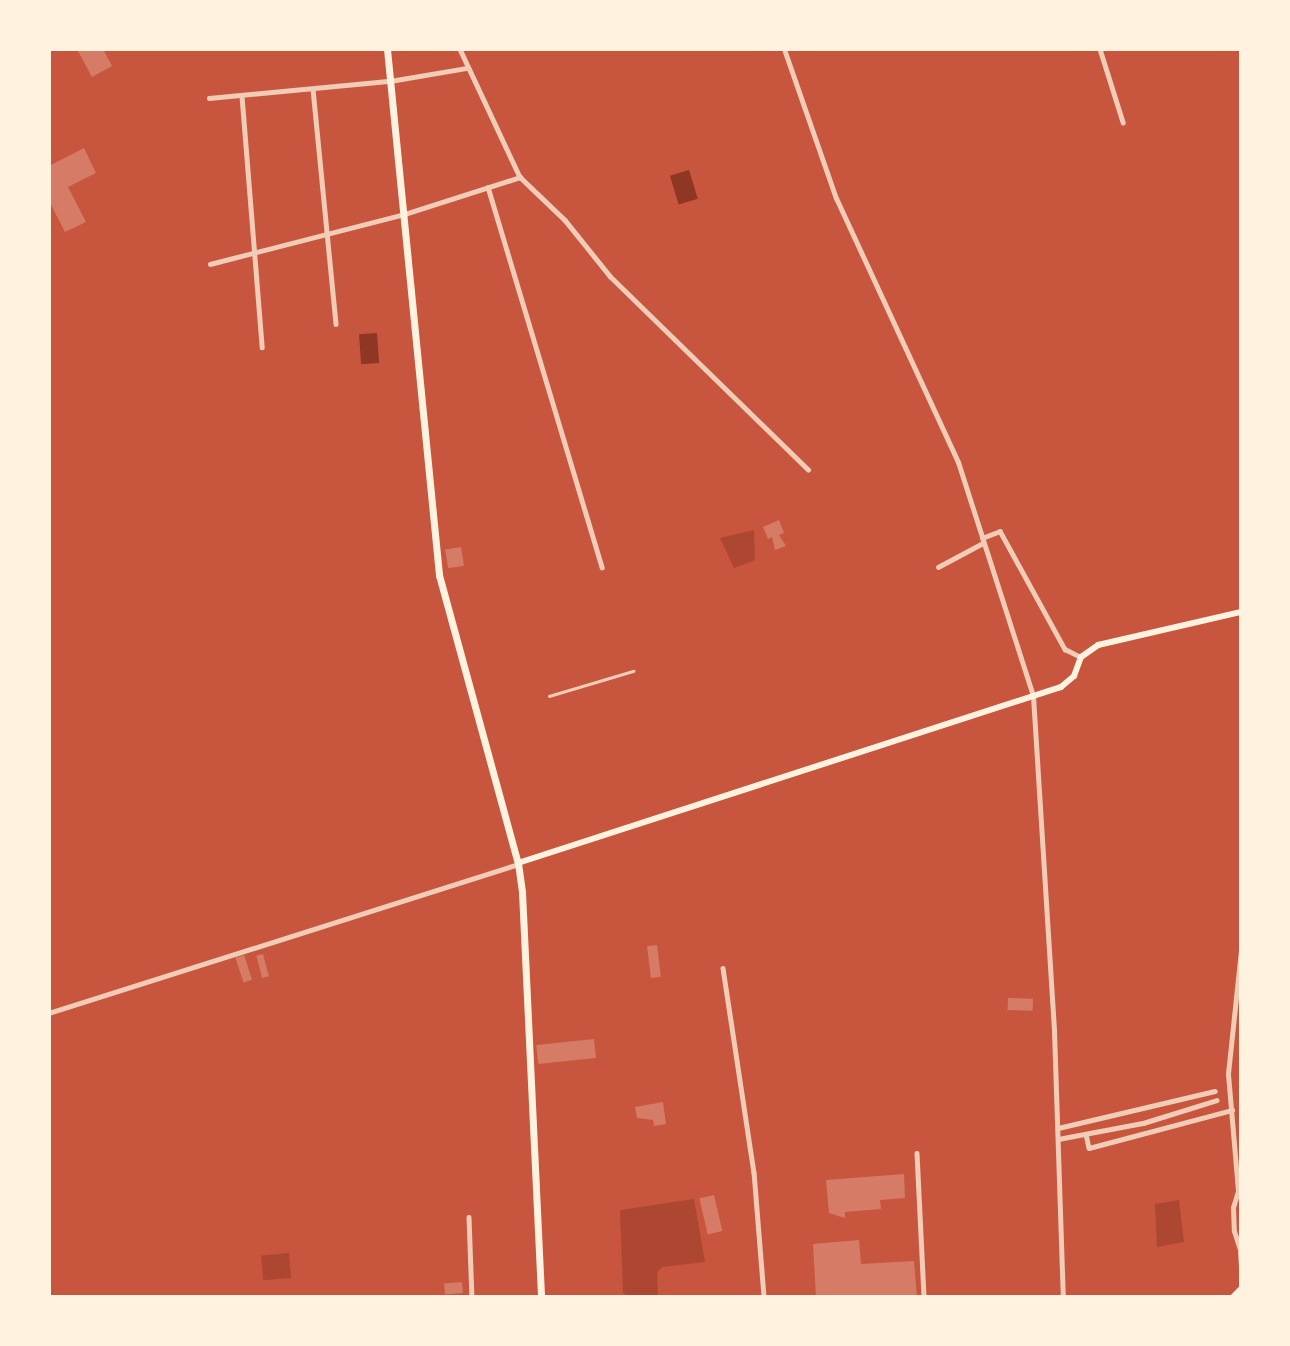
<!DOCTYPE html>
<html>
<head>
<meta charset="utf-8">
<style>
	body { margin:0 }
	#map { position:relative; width:1290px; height:1346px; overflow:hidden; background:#c8553d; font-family:"DM Sans",sans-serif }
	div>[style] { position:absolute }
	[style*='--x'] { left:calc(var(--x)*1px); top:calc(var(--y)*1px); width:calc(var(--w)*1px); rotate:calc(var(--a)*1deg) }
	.green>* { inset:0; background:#ae4732; transform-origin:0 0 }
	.water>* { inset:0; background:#8f3625; transform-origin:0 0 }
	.building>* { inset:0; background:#d67c66; transform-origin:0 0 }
	.pedestrian>* { height:2.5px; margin:-1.25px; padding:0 1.25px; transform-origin:1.25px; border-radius:1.25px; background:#f1ccb7 }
	.minor>* { height:4.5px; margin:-2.25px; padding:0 2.25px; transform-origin:2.25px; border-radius:2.25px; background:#f1ccb7 }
	.tertiary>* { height:5px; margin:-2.5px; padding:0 2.5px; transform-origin:2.5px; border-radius:2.5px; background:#f1ccb7 }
	.primary>* { height:6px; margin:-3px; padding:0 3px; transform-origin:3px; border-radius:3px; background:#fff3e0 }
	.trunk>* { height:7px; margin:-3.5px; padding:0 3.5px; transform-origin:3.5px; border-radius:3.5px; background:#fff3e0 }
	span { translate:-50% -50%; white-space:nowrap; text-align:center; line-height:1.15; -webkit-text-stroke:5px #fff3e0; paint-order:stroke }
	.frame { position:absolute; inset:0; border:51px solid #fff3e0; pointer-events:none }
</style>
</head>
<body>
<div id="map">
	<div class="green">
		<div style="clip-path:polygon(754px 530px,755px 560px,734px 568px,720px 538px)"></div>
		<div style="clip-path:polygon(694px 1199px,705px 1262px,662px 1267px,657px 1273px,658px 1295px,630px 1297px,623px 1293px,620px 1210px)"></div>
		<div style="clip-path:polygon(1179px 1200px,1184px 1242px,1157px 1247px,1155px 1204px)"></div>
		<div style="left:289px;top:1253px;width:25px;height:28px;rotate:85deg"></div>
	</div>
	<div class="water">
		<div style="left:689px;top:170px;width:30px;height:20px;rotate:73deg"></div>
		<div style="left:377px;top:333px;width:30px;height:18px;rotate:86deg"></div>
	</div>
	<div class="building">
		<div style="clip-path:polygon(77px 49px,103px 49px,112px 66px,92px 77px)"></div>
		<div style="clip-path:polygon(84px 148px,96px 173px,68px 187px,86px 222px,65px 232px,49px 201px,49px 166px)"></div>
		<div style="clip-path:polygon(779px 520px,784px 533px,779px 535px,786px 546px,775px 550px,772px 537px,768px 539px,763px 527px)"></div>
		<div style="left:461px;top:547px;width:19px;height:16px;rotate:81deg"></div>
		<div style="left:657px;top:945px;width:32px;height:10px;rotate:83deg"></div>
		<div style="left:263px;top:954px;width:23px;height:7px;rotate:75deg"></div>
		<div style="left:244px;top:955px;width:26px;height:9px;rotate:72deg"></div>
		<div style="left:1008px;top:998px;width:25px;height:12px;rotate:2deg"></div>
		<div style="left:594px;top:1039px;width:19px;height:58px;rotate:84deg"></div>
		<div style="clip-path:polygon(663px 1102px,666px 1124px,654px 1126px,653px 1120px,637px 1118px,635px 1107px)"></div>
		<div style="clip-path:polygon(904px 1174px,905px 1198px,880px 1200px,881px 1209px,845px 1212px,845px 1218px,829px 1213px,826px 1180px)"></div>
		<div style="left:714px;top:1195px;width:37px;height:15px;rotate:77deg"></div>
		<div style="clip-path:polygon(859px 1240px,861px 1264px,914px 1261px,917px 1297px,816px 1297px,813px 1244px)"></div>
		<div style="left:462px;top:1282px;width:11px;height:18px;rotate:85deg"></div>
	</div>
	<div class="pedestrian">
		<div style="--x:549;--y:696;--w:88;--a:-16.6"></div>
	</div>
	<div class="minor">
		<div style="--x:460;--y:49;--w:141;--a:64.9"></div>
		<div style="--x:520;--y:177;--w:62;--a:43.7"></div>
		<div style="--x:565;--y:220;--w:72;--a:51.2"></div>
		<div style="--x:610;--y:276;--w:277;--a:44.3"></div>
		<div style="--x:1100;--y:49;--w:77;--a:72.5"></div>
		<div style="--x:313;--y:89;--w:236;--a:84.4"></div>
		<div style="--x:242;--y:96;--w:252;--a:85.4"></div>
		<div style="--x:209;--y:98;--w:182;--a:-5.4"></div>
		<div style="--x:390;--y:81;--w:78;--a:-9.6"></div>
		<div style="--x:488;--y:187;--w:397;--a:73.3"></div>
		<div style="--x:210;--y:264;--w:201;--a:-14.4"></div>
		<div style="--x:405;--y:214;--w:121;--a:-17.8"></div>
		<div style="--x:982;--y:538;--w:19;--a:-21"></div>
		<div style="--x:1000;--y:531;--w:135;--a:61.2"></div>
		<div style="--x:1065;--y:649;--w:18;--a:27"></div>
		<div style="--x:938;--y:567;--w:51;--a:-28.1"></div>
		<div style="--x:723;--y:968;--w:206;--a:81.4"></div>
		<div style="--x:754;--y:1172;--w:125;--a:85.4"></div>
		<div style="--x:49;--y:1013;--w:492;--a:-17.6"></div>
		<div style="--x:1086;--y:1134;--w:14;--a:78"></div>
		<div style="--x:1089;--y:1148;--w:148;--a:-14.9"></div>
		<div style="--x:917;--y:1153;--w:144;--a:87.2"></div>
		<div style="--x:469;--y:1217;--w:80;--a:87.9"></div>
	</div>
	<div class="tertiary">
		<div style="--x:784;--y:49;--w:158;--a:70.8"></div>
		<div style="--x:836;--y:198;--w:291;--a:65.2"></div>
		<div style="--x:958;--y:462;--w:246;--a:72.2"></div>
		<div style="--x:1033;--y:696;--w:336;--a:86.4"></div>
		<div style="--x:1054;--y:1031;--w:266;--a:88.1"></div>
		<div style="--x:1241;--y:950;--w:125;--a:96"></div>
		<div style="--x:1228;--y:1074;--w:117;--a:85.1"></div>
		<div style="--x:1238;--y:1191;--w:17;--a:107"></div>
		<div style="--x:1233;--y:1207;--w:24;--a:88"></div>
		<div style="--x:1234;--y:1231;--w:23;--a:72"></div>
		<div style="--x:1058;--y:1128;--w:161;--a:-13.3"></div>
		<div style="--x:1058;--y:1139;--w:86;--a:-10.7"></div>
		<div style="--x:1143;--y:1123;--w:77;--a:-17.3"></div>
		<div style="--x:1240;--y:1252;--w:16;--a:86"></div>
	</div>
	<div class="primary">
		<div style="--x:518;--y:863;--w:571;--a:-17.96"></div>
		<div style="--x:1061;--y:687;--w:17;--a:-40"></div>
		<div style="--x:1074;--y:676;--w:20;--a:-70"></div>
		<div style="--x:1081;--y:657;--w:21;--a:-35"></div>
		<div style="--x:1098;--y:645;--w:147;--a:-13"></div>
		<div style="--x:1233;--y:1297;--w:11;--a:-45"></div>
	</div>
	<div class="trunk">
		<div style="--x:387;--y:49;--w:529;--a:84.35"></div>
		<div style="--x:439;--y:575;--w:299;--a:74.7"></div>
		<div style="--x:518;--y:863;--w:29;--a:82"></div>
		<div style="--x:522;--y:892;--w:405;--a:87.3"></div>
	</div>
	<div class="frame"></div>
</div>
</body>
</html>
